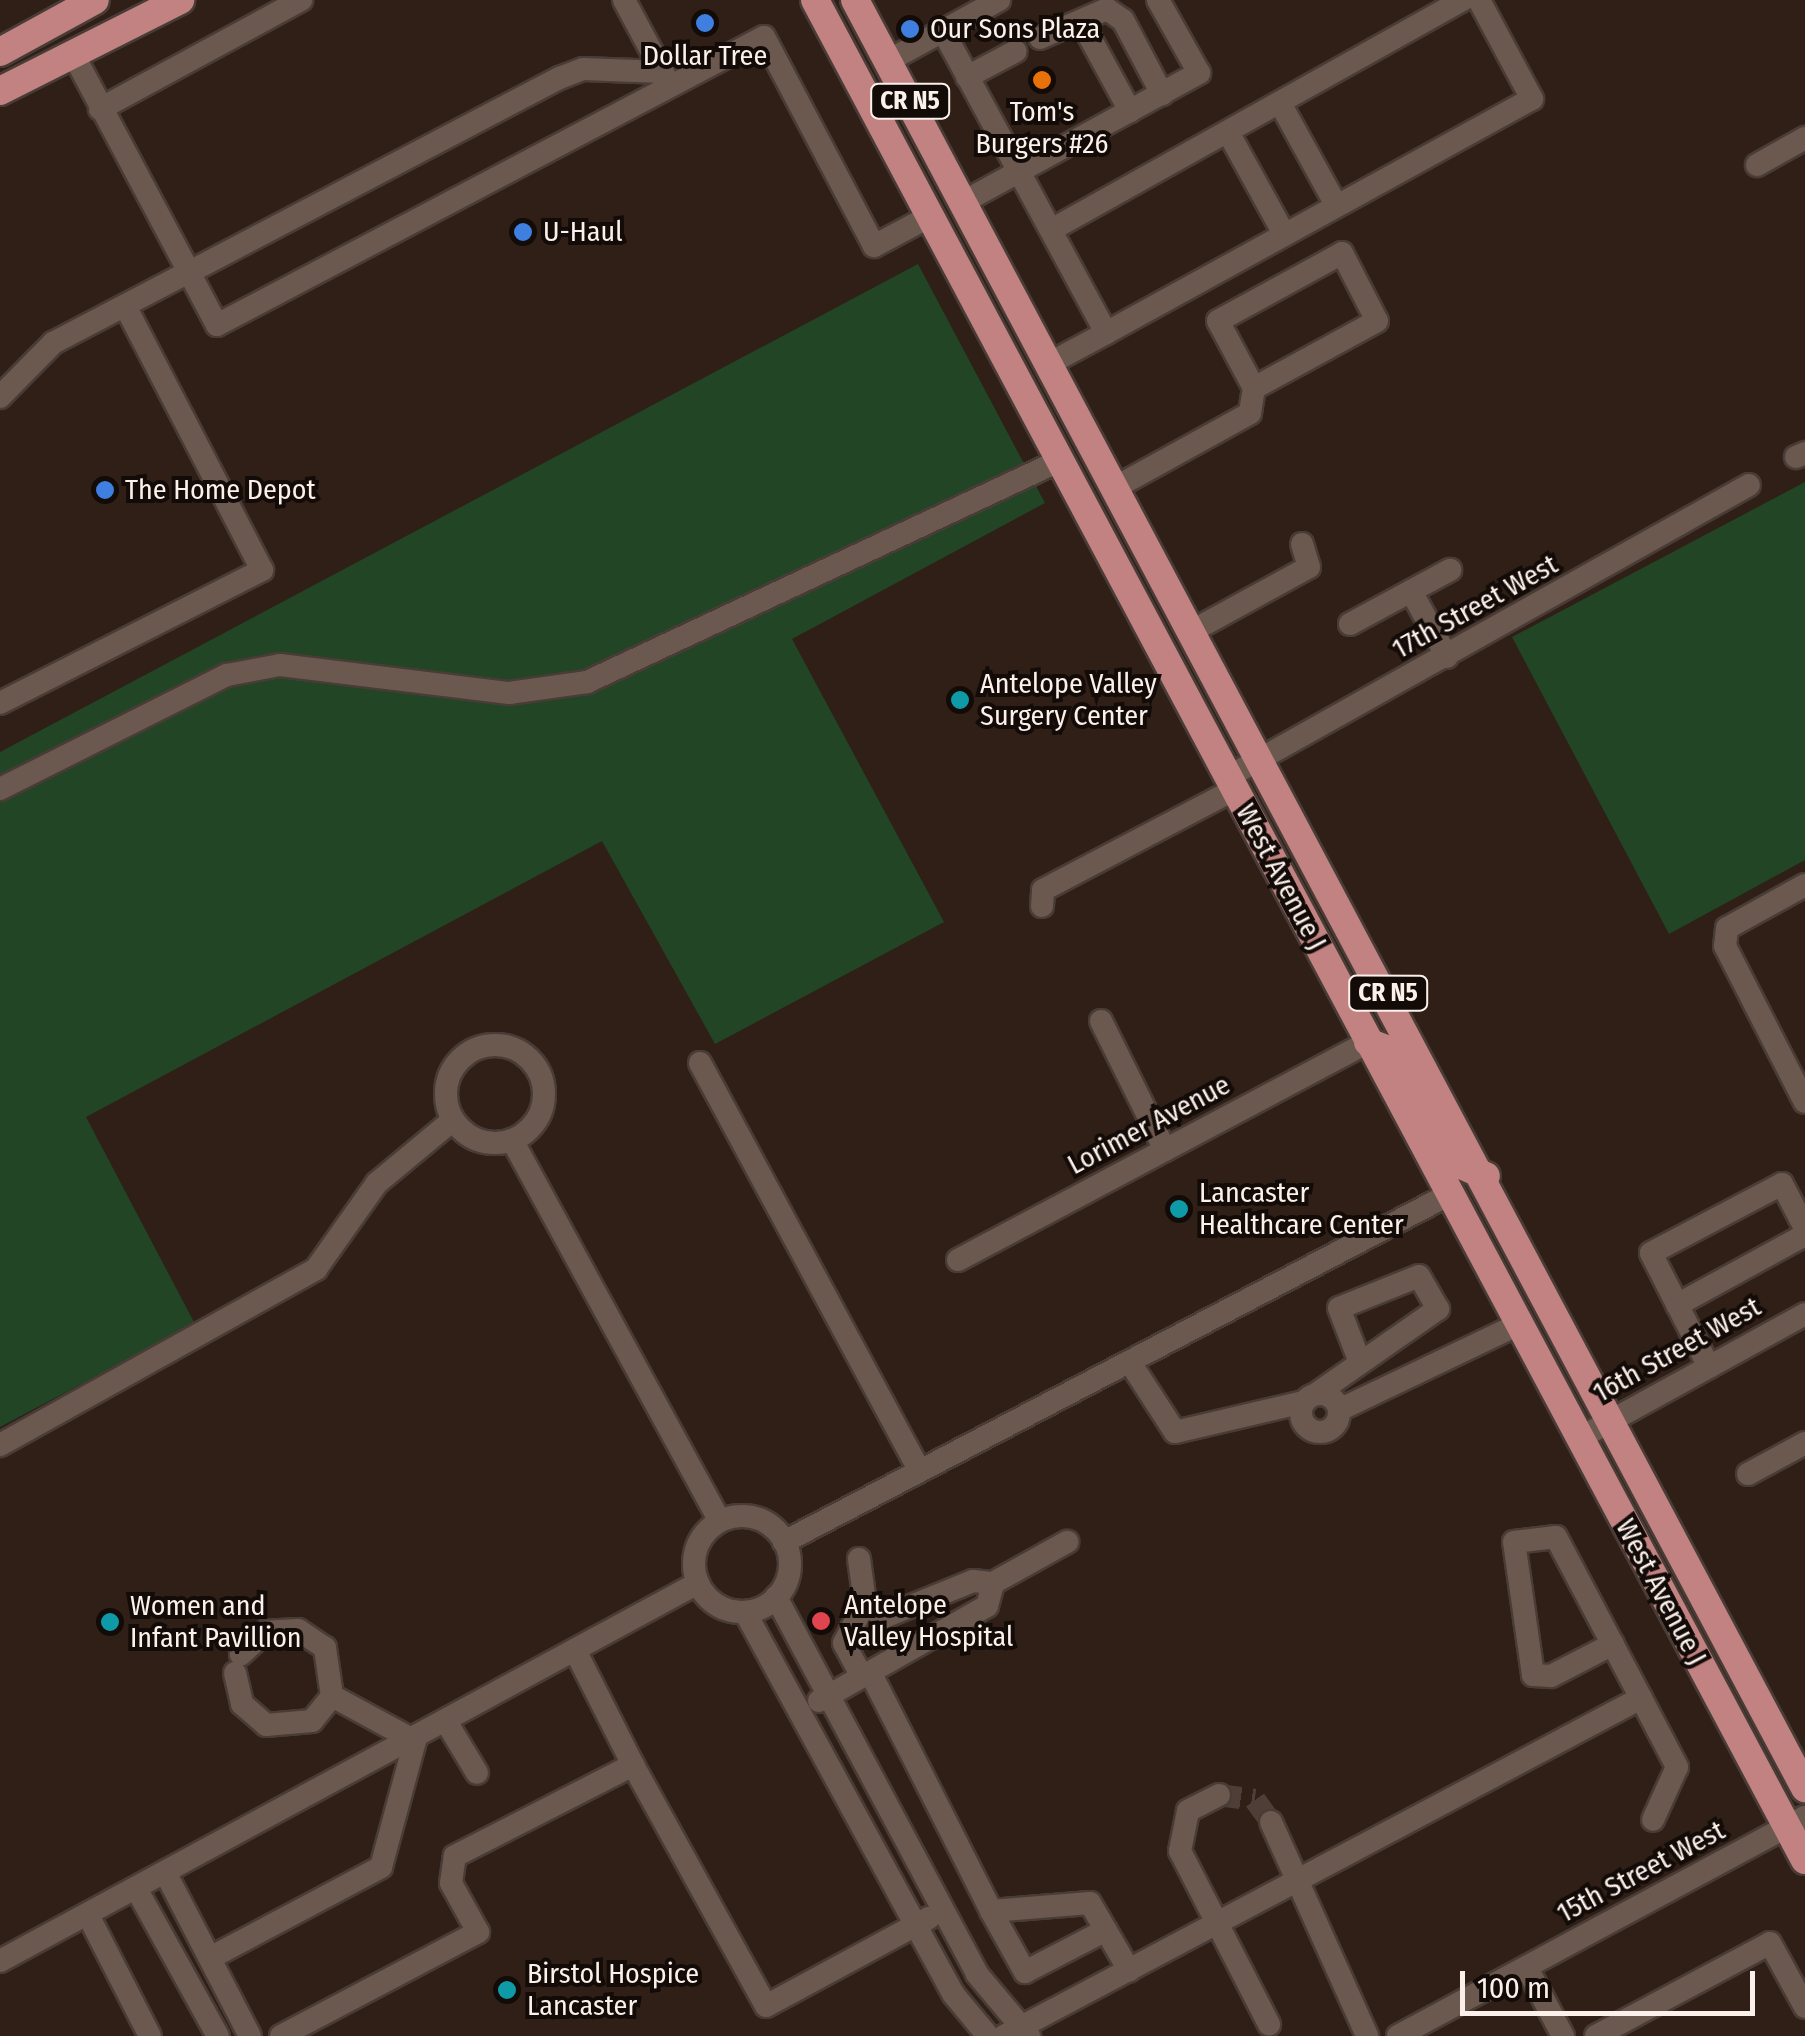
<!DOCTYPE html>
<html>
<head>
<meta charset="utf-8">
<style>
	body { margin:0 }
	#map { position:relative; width:1805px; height:2036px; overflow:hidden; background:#2f1f17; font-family:"Fira Sans Condensed",sans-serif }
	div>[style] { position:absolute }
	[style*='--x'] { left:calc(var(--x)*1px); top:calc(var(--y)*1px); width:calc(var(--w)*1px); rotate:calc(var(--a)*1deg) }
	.green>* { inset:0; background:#214525 }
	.minor-tunnel>* { height:22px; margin-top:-11px; transform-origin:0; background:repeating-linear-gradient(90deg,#4e3e37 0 22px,transparent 0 33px) }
	.roads { filter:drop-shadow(2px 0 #493c36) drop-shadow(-2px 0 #493c36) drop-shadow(0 2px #493c36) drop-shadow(0 -2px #493c36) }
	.minor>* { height:22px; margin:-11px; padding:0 11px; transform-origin:11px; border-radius:11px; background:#6b594f }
	.minor>.ring { margin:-11px; padding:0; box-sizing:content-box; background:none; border:22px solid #6b594f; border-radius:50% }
	.major>* { height:28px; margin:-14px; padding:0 14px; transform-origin:14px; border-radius:14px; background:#c18281 }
	.dots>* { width:28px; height:28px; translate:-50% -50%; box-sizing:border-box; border:5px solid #120b07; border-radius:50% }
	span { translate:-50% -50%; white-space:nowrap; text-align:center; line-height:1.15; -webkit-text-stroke:8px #120b07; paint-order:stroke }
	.shield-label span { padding:2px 8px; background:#120b07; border:2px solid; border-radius:8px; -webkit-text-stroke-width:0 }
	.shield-label { font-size:25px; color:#fcf0eb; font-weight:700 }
	.poi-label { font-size:28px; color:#fcf0eb }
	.left { translate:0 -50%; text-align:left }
	.street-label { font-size:28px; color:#fcf0eb }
	.scale { position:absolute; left:1460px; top:1971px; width:295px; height:45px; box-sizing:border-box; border:5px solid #fcf0eb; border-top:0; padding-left:12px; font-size:30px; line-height:35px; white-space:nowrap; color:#fcf0eb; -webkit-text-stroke:8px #120b07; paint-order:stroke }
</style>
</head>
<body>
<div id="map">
	<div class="green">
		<div style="clip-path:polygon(918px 264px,1045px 503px,792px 639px,944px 922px,715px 1044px,602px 841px,86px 1117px,195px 1324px,0 1427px,0 752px)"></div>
		<div style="clip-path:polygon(1805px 482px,1805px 860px,1669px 934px,1512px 637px)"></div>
	</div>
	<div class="minor-tunnel">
		<div style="--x:1219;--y:1795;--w:36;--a:8"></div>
		<div style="--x:1255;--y:1800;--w:27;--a:54"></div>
	</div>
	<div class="roads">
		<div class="minor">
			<div style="--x:624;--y:0;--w:93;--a:61.8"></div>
			<div style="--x:943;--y:31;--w:343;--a:61.6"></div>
			<div style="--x:1106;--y:333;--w:486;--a:-28.8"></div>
			<div style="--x:1532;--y:99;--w:112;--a:-118.2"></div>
			<div style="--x:1088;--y:34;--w:88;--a:61.4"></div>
			<div style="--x:1040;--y:38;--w:73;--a:-23.4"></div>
			<div style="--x:1107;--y:9;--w:19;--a:35"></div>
			<div style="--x:1123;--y:20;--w:84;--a:62.2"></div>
			<div style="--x:888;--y:61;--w:127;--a:-28.8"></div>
			<div style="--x:662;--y:72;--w:79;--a:-177.8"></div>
			<div style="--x:583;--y:69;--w:26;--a:159"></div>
			<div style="--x:559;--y:78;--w:418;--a:152.3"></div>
			<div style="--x:189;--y:272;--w:60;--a:62.2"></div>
			<div style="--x:217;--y:325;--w:618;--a:-27.77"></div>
			<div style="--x:764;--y:37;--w:236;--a:62.2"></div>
			<div style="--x:874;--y:246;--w:66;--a:-28.1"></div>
			<div style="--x:967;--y:77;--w:55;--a:-28"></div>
			<div style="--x:1280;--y:103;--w:116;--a:61.2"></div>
			<div style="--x:100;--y:109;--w:229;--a:-28.5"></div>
			<div style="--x:1228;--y:132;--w:116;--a:61.2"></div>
			<div style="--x:1757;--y:165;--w:55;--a:-29.4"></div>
			<div style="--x:965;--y:201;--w:267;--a:-28.7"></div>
			<div style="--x:1199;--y:73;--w:84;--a:-119.3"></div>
			<div style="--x:1051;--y:230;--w:472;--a:-29.2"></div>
			<div style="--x:1052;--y:362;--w:61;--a:-28.2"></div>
			<div style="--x:0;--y:397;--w:76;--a:-45.5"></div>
			<div style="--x:53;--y:343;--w:153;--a:-27.6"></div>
			<div style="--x:189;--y:272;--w:247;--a:-118"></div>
			<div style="--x:1796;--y:457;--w:10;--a:-24"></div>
			<div style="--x:1118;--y:486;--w:151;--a:-28.9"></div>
			<div style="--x:1250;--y:413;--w:25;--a:-81"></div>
			<div style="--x:1254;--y:388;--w:76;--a:-118.2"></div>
			<div style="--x:1218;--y:321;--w:141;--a:-28.7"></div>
			<div style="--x:1342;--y:253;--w:76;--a:62.8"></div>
			<div style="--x:1377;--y:321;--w:140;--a:151.4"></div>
			<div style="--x:1411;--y:591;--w:75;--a:61.4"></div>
			<div style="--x:1350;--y:624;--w:114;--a:-28.4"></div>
			<div style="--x:1194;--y:630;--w:131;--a:-28.7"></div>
			<div style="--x:1309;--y:567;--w:24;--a:-107"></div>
			<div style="--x:0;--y:703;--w:294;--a:-26.9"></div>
			<div style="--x:262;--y:570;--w:297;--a:-117.4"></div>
			<div style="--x:1228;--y:777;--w:597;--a:-29.27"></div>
			<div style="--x:0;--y:789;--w:254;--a:-26.7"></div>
			<div style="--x:227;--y:675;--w:54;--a:-10.7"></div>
			<div style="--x:280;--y:665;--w:231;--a:7"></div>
			<div style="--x:509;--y:693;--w:79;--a:-8"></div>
			<div style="--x:587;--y:682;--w:523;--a:-25.1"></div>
			<div style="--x:1805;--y:885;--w:89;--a:151.1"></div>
			<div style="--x:1727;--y:928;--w:18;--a:96"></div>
			<div style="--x:1725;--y:946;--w:175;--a:62.9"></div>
			<div style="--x:1042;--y:906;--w:16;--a:-86"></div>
			<div style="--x:1043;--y:890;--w:217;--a:-27.7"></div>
			<div style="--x:1101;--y:1021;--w:144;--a:63.6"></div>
			<div class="ring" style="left:446px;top:1045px;width:76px;height:76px"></div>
			<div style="--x:700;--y:1063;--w:462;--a:61.7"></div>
			<div style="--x:512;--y:1140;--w:434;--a:61.4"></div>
			<div style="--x:958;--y:1260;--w:464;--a:-28"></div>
			<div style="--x:1677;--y:1305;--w:146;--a:-28.7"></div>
			<div style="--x:1131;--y:1364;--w:81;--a:57.1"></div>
			<div style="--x:1175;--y:1432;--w:132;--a:-13.1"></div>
			<div style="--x:1709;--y:1367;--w:128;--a:-117"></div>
			<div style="--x:1651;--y:1253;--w:148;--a:-27.8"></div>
			<div style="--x:1782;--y:1184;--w:50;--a:62.4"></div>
			<div class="ring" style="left:1301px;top:1394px;width:16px;height:16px"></div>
			<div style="--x:1316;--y:1394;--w:149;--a:-34.9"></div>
			<div style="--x:1438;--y:1309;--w:38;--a:-120"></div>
			<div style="--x:1419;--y:1276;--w:86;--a:158.2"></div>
			<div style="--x:1339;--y:1308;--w:53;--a:68.8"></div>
			<div style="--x:1339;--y:1410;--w:197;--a:-25.5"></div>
			<div style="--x:1578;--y:1439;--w:259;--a:-28.8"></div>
			<div style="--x:0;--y:1445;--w:362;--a:-29.1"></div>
			<div style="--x:316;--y:1269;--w:105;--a:-54.7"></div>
			<div style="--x:377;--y:1183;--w:99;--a:-39.7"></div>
			<div style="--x:1748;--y:1474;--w:65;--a:-28.5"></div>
			<div class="ring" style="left:694px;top:1516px;width:74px;height:74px"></div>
			<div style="--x:784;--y:1542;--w:749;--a:-27.59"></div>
			<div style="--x:859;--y:1559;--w:44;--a:82.2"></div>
			<div style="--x:865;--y:1603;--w:45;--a:117.7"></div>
			<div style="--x:844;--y:1643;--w:38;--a:62"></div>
			<div style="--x:776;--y:1597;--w:427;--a:61.9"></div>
			<div style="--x:977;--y:1974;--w:81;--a:50"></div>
			<div style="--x:865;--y:1603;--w:24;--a:36"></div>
			<div style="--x:884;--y:1617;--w:96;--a:-22"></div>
			<div style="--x:973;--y:1581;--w:20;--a:6"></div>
			<div style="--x:745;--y:1612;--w:436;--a:61.4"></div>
			<div style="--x:954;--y:1995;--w:53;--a:50.3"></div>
			<div style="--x:1613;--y:1644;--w:70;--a:152.7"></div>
			<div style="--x:1551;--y:1676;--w:18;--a:-177"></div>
			<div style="--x:1533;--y:1675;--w:134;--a:-98.1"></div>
			<div style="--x:1514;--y:1542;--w:42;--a:-6.8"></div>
			<div style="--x:1556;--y:1537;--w:182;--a:62.2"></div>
			<div style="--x:1641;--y:1698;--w:78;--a:62.4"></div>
			<div style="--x:1677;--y:1767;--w:58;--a:114.4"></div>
			<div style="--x:870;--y:1672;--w:268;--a:63.1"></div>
			<div style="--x:991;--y:1911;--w:99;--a:-4.6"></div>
			<div style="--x:1090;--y:1903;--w:78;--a:59.8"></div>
			<div style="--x:235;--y:1673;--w:32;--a:77"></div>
			<div style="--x:242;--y:1704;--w:32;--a:41"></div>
			<div style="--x:266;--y:1725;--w:46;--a:-5"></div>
			<div style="--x:312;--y:1721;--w:32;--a:-51"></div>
			<div style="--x:332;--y:1696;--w:49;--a:-98.3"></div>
			<div style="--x:325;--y:1648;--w:32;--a:-146"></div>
			<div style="--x:298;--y:1630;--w:33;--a:177"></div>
			<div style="--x:265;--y:1632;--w:33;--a:137"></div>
			<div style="--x:819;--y:1701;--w:193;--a:-29.5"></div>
			<div style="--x:987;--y:1606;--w:24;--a:-75"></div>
			<div style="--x:993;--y:1583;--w:85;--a:-29"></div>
			<div style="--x:447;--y:1723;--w:58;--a:59"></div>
			<div style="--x:633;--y:1765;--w:275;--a:61.1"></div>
			<div style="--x:766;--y:2006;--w:185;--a:-28.4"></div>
			<div style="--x:1219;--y:1795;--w:35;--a:153"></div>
			<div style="--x:1188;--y:1811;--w:41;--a:101.3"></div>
			<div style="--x:1180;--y:1851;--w:195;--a:62.8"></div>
			<div style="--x:1271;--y:1822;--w:235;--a:65.8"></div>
			<div style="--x:166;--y:1874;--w:182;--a:62.6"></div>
			<div style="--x:137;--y:1890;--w:167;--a:61"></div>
			<div style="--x:991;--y:1911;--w:70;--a:60.9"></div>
			<div style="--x:1025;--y:1972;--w:91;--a:-27.4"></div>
			<div style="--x:88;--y:1915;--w:136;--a:62.9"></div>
			<div style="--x:210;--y:1958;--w:194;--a:-28"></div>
			<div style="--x:381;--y:1867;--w:131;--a:-74.9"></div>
			<div style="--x:415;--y:1741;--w:94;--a:-151.5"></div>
			<div style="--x:0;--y:1961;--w:794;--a:-28.44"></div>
			<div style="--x:1527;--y:1968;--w:77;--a:62.1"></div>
			<div style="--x:281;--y:2036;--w:223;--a:-27.8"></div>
			<div style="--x:478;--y:1932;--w:56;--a:-118.9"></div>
			<div style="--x:451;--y:1883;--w:27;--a:-82"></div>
			<div style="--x:455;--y:1856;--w:200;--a:-27.1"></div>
			<div style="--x:633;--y:1765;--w:124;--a:-116.8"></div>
			<div style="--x:1004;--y:2036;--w:721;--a:-27.95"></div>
			<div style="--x:1398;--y:2036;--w:462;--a:-28.3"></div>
			<div style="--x:1596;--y:2036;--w:197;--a:-28.1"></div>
			<div style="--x:1770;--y:1943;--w:73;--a:61.3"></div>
		</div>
		<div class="major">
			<div style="--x:815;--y:0;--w:2107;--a:61.98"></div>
			<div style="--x:855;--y:0;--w:2025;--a:62.02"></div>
			<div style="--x:0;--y:52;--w:108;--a:-28.7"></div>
			<div style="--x:0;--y:91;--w:202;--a:-26.8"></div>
			<div style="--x:1368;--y:1042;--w:30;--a:21"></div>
			<div style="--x:1396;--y:1053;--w:122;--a:62.6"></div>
			<div style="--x:1452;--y:1161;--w:37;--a:24"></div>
		</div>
	</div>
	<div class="dots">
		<div style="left:705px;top:23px;background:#3f7fe0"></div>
		<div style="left:910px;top:29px;background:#3f7fe0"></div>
		<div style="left:1042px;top:80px;background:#e8710a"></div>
		<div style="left:523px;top:232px;background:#3f7fe0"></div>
		<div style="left:105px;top:490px;background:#3f7fe0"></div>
		<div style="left:960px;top:700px;background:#0f9aa8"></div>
		<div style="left:1179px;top:1209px;background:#0f9aa8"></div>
		<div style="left:821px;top:1621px;background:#e0444e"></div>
		<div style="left:110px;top:1622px;background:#0f9aa8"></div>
		<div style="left:507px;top:1990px;background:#0f9aa8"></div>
	</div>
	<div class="shield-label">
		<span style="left:910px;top:101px">CR N5</span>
		<span style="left:1388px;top:993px">CR N5</span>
	</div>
	<div class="poi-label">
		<span class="left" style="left:930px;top:29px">Our Sons Plaza</span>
		<span style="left:705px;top:56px">Dollar Tree</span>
		<span style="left:1042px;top:128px">Tom's<br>Burgers #26</span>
		<span class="left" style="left:543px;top:232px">U-Haul</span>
		<span class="left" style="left:125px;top:490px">The Home Depot</span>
		<span class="left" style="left:980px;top:700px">Antelope Valley<br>Surgery Center</span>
		<span class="left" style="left:1199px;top:1209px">Lancaster<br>Healthcare Center</span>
		<span class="left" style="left:844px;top:1621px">Antelope<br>Valley Hospital</span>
		<span class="left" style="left:130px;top:1622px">Women and<br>Infant Pavillion</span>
		<span class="left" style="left:527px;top:1990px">Birstol Hospice<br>Lancaster</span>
	</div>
	<div class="street-label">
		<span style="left:1475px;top:607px;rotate:-29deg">17th Street West</span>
		<span style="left:1281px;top:877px;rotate:62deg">West Avenue J</span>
		<span style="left:1149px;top:1125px;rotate:-28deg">Lorimer Avenue</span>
		<span style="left:1677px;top:1350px;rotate:-29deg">16th Street West</span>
		<span style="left:1661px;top:1592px;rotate:62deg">West Avenue J</span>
		<span style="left:1641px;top:1872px;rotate:-28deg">15th Street West</span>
	</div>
	<div class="scale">100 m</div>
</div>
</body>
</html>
